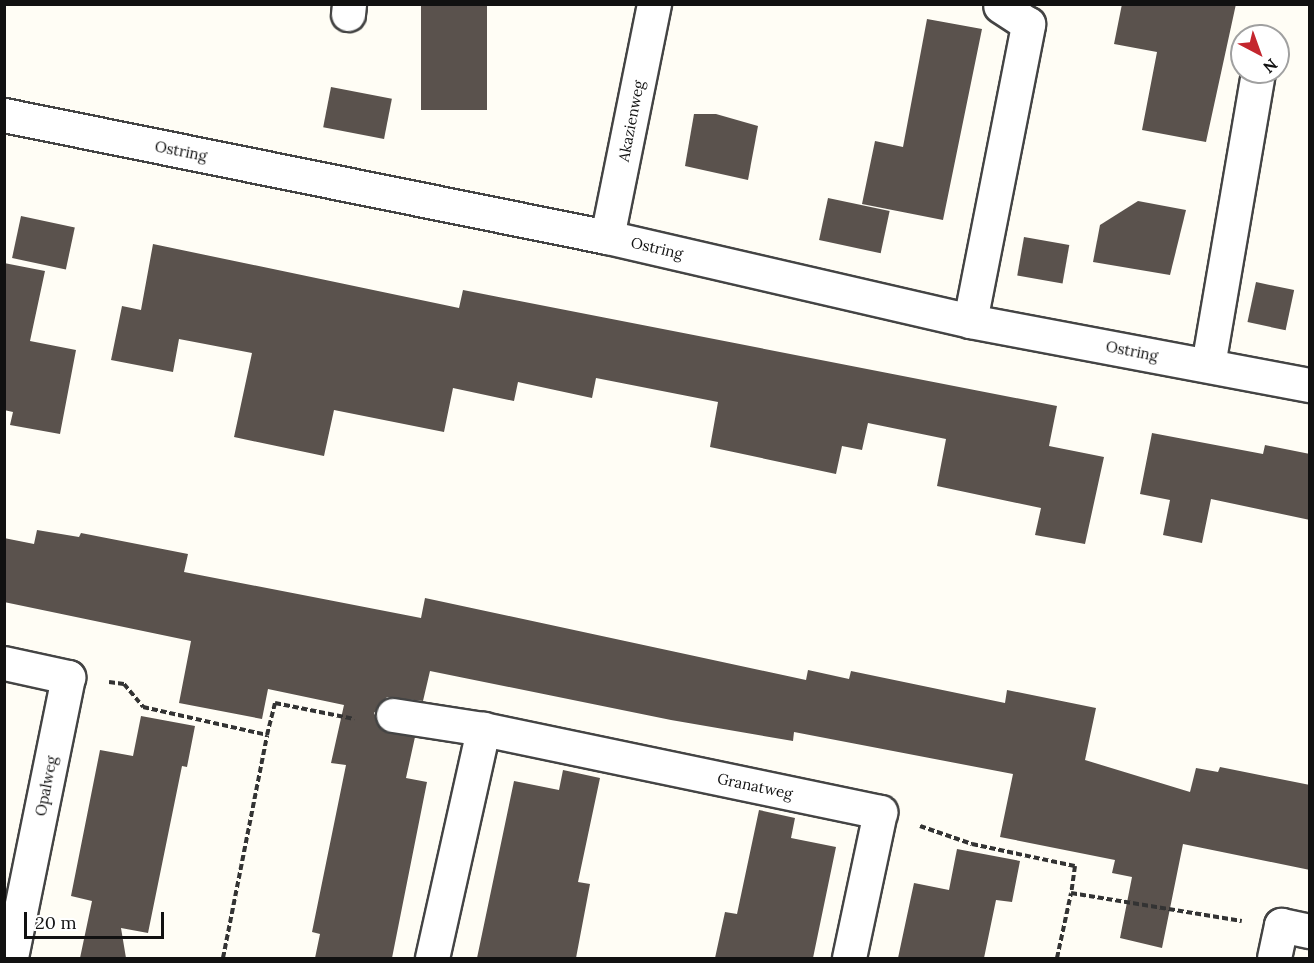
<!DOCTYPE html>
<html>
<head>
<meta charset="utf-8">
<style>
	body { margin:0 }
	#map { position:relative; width:1314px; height:963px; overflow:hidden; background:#fffdf5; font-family:Lora,serif }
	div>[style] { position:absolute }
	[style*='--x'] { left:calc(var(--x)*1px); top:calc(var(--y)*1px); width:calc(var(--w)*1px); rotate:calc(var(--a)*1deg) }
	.building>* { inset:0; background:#5a524d; transform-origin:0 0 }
	.path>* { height:4px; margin-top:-2px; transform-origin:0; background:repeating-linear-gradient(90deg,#333 0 6px,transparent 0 9px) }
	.roads { filter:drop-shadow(2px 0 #444) drop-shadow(-2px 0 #444) drop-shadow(0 2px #444) drop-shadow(0 -2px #444) }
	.minor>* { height:33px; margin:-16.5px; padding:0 16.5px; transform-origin:16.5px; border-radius:16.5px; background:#fff }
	span { translate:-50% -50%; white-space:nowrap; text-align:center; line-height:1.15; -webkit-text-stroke:6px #fff; paint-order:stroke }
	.street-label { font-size:15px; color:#111 }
	.frame { position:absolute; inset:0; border:6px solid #111; pointer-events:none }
	.north { position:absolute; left:1230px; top:24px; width:60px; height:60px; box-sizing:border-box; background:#fff; border:2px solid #a0a0a0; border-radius:50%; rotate:139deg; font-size:16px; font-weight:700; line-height:24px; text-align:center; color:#111 }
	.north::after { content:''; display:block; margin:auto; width:21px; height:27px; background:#c4262e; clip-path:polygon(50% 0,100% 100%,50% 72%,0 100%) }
	.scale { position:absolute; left:24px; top:912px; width:140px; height:27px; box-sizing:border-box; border:3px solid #111; border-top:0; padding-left:8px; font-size:18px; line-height:21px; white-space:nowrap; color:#111; -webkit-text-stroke:4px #fff; paint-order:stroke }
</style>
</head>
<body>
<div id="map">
	<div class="building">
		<div style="left:421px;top:4px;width:66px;height:106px"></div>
		<div style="clip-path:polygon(1122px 4px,1236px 4px,1206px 142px,1142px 130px,1157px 52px,1114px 44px)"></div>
		<div style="clip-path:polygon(927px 19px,982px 29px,943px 220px,862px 204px,875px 141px,903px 147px)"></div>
		<div style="left:331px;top:87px;width:62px;height:41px;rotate:11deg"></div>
		<div style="clip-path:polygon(694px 114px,716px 114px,758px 126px,748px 180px,685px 166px)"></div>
		<div style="left:828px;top:198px;width:63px;height:43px;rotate:12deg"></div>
		<div style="clip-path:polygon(1138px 201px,1186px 210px,1170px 275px,1093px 262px,1100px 225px)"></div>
		<div style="left:21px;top:216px;width:55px;height:43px;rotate:12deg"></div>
		<div style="left:1024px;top:237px;width:46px;height:39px;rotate:10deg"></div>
		<div style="clip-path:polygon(153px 244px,459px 308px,463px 290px,1057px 406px,1049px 446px,1104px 457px,1085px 544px,1035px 535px,1041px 508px,937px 486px,946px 439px,868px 423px,862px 450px,842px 446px,836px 474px,710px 447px,718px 402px,596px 378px,592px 398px,518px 382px,514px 401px,453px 388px,444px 432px,334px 410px,324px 456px,234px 437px,252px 353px,179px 339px,173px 372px,111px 360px,122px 306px,141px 310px)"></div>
		<div style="clip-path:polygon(4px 263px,45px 271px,30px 341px,76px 350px,60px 434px,10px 425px,13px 412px,4px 410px)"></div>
		<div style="left:1256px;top:282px;width:39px;height:41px;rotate:12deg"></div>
		<div style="clip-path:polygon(1152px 433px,1263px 454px,1265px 445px,1310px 454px,1310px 520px,1211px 499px,1202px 543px,1163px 535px,1170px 500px,1140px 494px)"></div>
		<div style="clip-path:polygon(37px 530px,79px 537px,81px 533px,188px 554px,184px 572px,421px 618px,425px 598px,806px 680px,808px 670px,849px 679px,851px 671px,1005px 703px,1007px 690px,1096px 708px,1085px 760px,1190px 792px,1196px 768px,1218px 772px,1220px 767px,1310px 785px,1310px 870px,1183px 844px,1162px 948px,1120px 938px,1132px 877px,1112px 873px,1115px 860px,1000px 837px,1013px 774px,794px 732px,793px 741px,671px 720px,430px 671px,423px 701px,387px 697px,374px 713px,382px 730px,415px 737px,406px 778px,427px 782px,392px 958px,315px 958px,320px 934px,312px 932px,346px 765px,331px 763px,344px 705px,268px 689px,262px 719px,179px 703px,191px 641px,4px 602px,4px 538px,34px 544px)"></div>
		<div style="clip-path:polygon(141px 716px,195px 726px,187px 767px,182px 766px,148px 933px,121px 928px,126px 958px,80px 958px,92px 901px,71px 896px,100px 750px,133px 756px)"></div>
		<div style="clip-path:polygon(563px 770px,600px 778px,578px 882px,590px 884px,576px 958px,477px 958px,514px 781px,559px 790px)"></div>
		<div style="clip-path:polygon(759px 810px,795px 818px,791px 838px,836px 847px,813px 958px,715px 958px,725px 912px,737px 914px)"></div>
		<div style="clip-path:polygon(957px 849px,1020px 861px,1012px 902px,996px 900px,984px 958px,898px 958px,914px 883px,949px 890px)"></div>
	</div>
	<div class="path">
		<div style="--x:109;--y:682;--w:15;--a:8"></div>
		<div style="--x:124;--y:684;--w:30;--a:50"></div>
		<div style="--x:143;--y:707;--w:127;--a:12.7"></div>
		<div style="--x:267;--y:735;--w:33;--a:-76"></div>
		<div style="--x:275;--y:703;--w:81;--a:11.4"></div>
		<div style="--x:920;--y:826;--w:55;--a:19.1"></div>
		<div style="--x:972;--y:844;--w:105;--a:12.1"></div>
		<div style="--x:1075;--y:866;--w:27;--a:98"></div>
		<div style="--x:1071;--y:893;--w:173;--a:9.3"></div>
		<div style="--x:223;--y:958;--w:227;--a:-78.8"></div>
		<div style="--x:1057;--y:958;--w:66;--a:-77.8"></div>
	</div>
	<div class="roads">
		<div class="minor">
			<div style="--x:348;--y:14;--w:10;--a:-84"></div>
			<div style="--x:4;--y:115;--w:615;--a:11.44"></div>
			<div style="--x:607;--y:237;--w:373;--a:13"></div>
			<div style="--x:970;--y:321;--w:346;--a:10.7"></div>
			<div style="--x:607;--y:237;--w:238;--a:-78.6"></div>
			<div style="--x:970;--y:321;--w:303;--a:-78.9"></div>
			<div style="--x:1028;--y:24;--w:33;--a:-147"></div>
			<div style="--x:1208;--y:365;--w:297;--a:-80.3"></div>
			<div style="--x:4;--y:663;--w:66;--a:12.3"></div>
			<div style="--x:68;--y:677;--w:287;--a:101.5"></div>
			<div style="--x:393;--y:715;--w:91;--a:8.8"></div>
			<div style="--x:483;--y:729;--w:406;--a:11.8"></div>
			<div style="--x:880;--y:812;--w:149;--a:102"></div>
			<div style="--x:432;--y:958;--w:235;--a:-77.4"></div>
			<div style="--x:1274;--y:958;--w:34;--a:-78"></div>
			<div style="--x:1281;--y:925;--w:30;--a:12"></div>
		</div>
	</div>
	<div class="street-label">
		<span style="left:631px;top:121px;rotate:-79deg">Akazienweg</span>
		<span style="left:181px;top:151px;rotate:11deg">Ostring</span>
		<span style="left:657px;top:248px;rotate:13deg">Ostring</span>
		<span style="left:1132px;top:351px;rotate:11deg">Ostring</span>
		<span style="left:46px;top:786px;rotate:-79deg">Opalweg</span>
		<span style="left:755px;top:786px;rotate:12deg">Granatweg</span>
	</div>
	<div class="frame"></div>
	<div class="north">N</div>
	<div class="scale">20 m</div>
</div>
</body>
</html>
